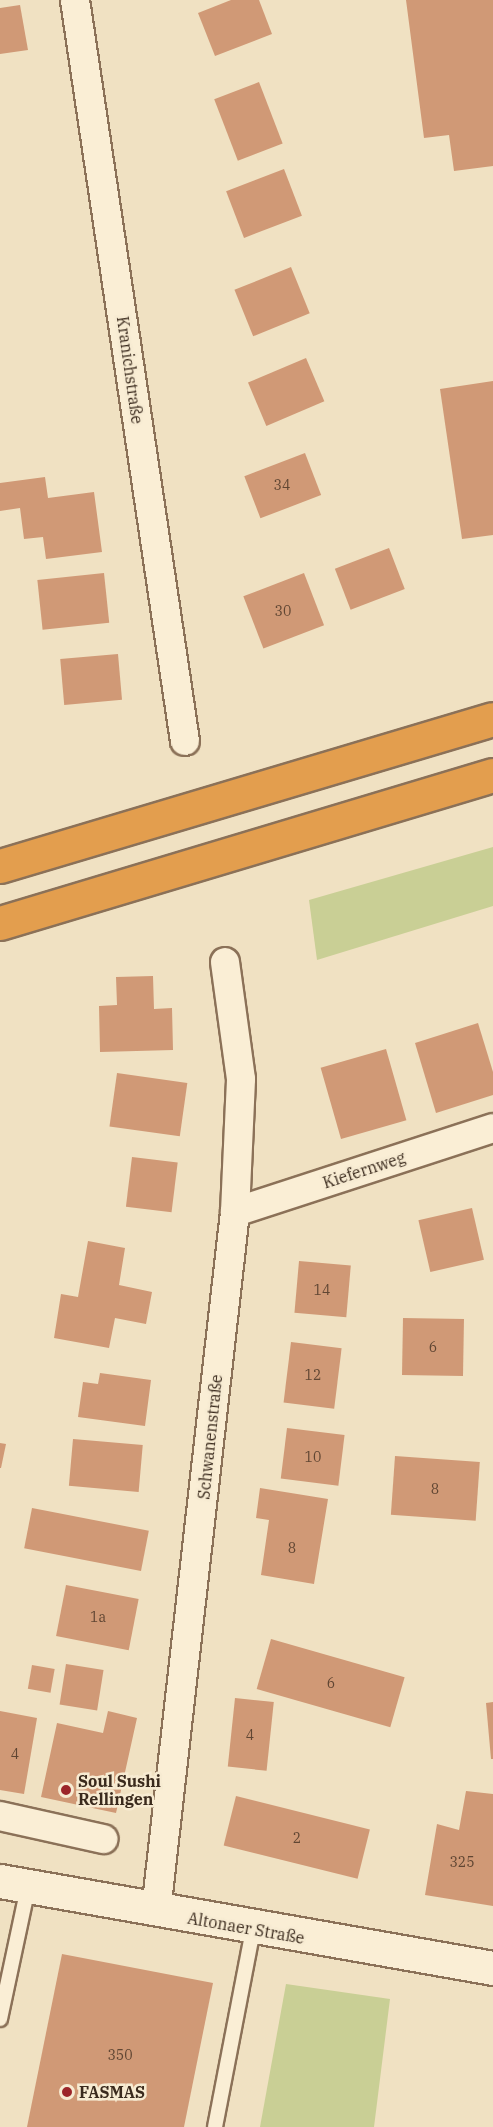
<!DOCTYPE html>
<html>
<head>
<meta charset="utf-8">
<style>
	body { margin:0 }
	#map { position:relative; width:493px; height:2127px; overflow:hidden; background:#f0e1c2; font-family:"IBM Plex Serif",serif }
	div>[style] { position:absolute }
	[style*='--x'] { left:calc(var(--x)*1px); top:calc(var(--y)*1px); width:calc(var(--w)*1px); rotate:calc(var(--a)*1deg) }
	.green>* { inset:0; background:#c9cf95 }
	.building>* { inset:0; background:#d09976; transform-origin:0 0 }
	.roads { filter:drop-shadow(2px 0 #8b7158) drop-shadow(-2px 0 #8b7158) drop-shadow(0 2px #8b7158) drop-shadow(0 -2px #8b7158) }
	.lane>* { height:14px; margin:-7px; padding:0 7px; transform-origin:7px; border-radius:7px; background:#faeed5 }
	.street>* { height:28px; margin:-14px; padding:0 14px; transform-origin:14px; border-radius:14px; background:#faeed5 }
	.secondary>* { height:33px; margin:-16.5px; padding:0 16.5px; transform-origin:16.5px; border-radius:16.5px; background:#faeed5 }
	.highway>* { height:33px; margin:-16.5px; padding:0 16.5px; transform-origin:16.5px; border-radius:16.5px; background:#e39e4e }
	.dots>* { width:16px; height:16px; translate:-50% -50%; box-sizing:border-box; border:3px solid #f7ebd2; border-radius:50% }
	span { translate:-50% -50%; white-space:nowrap; text-align:center; line-height:1.15; -webkit-text-stroke:5px #f7ebd2; paint-order:stroke }
	.number-label { font-size:14px; color:#604633 }
	.number-label span { -webkit-text-stroke-width:0 }
	.street-label { font-size:16px; color:#3a2a1d }
	.poi-label { font-size:16px; color:#3a2a1d; font-weight:700 }
	.left { translate:0 -50%; text-align:left }
</style>
</head>
<body>
<div id="map">
	<div class="green">
		<div style="clip-path:polygon(493px 847px,493px 906px,317px 960px,309px 900px)"></div>
		<div style="clip-path:polygon(286px 1984px,390px 1999px,374px 2127px,260px 2127px)"></div>
	</div>
	<div class="building">
		<div style="clip-path:polygon(231px 0,259px 0,272px 34px,215px 56px,198px 13px)"></div>
		<div style="clip-path:polygon(406px 0,493px 0,493px 166px,454px 171px,449px 135px,424px 138px)"></div>
		<div style="clip-path:polygon(20px 5px,28px 50px,0 54px,0 8px)"></div>
		<div style="left:259px;top:82px;width:66px;height:48px;rotate:69deg"></div>
		<div style="left:284px;top:169px;width:50px;height:62px;rotate:69deg"></div>
		<div style="left:291px;top:267px;width:50px;height:61px;rotate:68deg"></div>
		<div style="left:306px;top:358px;width:47px;height:63px;rotate:67deg"></div>
		<div style="clip-path:polygon(493px 381px,493px 535px,462px 539px,440px 389px)"></div>
		<div style="left:305px;top:453px;width:45px;height:65px;rotate:69deg"></div>
		<div style="clip-path:polygon(45px 477px,48px 498px,94px 492px,102px 552px,46px 559px,43px 537px,24px 539px,20px 508px,0 511px,0 483px)"></div>
		<div style="left:389px;top:548px;width:44px;height:58px;rotate:69deg"></div>
		<div style="left:104px;top:573px;width:50px;height:67px;rotate:84deg"></div>
		<div style="left:304px;top:573px;width:56px;height:65px;rotate:69deg"></div>
		<div style="left:118px;top:654px;width:46px;height:58px;rotate:85deg"></div>
		<div style="clip-path:polygon(153px 976px,154px 1009px,172px 1008px,173px 1050px,100px 1052px,99px 1006px,117px 1005px,116px 977px)"></div>
		<div style="clip-path:polygon(478px 1023px,493px 1072px,493px 1095px,436px 1113px,415px 1043px)"></div>
		<div style="left:386px;top:1049px;width:74px;height:68px;rotate:74deg"></div>
		<div style="left:117px;top:1073px;width:71px;height:54px;rotate:8deg"></div>
		<div style="left:132px;top:1157px;width:46px;height:50px;rotate:7deg"></div>
		<div style="left:472px;top:1208px;width:53px;height:55px;rotate:77deg"></div>
		<div style="clip-path:polygon(88px 1241px,125px 1248px,119px 1285px,152px 1292px,146px 1324px,115px 1318px,109px 1348px,54px 1338px,61px 1294px,78px 1297px)"></div>
		<div style="left:299px;top:1261px;width:52px;height:52px;rotate:5deg"></div>
		<div style="left:403px;top:1318px;width:61px;height:57px;rotate:1deg"></div>
		<div style="left:291px;top:1342px;width:51px;height:61px;rotate:7deg"></div>
		<div style="clip-path:polygon(100px 1373px,151px 1380px,145px 1426px,78px 1417px,83px 1382px,98px 1384px)"></div>
		<div style="left:287px;top:1428px;width:58px;height:51px;rotate:7deg"></div>
		<div style="left:73px;top:1439px;width:70px;height:47px;rotate:5deg"></div>
		<div style="clip-path:polygon(0 1443px,6px 1444px,1px 1468px,0 1468px)"></div>
		<div style="left:395px;top:1456px;width:85px;height:59px;rotate:4deg"></div>
		<div style="clip-path:polygon(260px 1488px,328px 1499px,314px 1584px,261px 1575px,269px 1520px,256px 1518px)"></div>
		<div style="left:32px;top:1508px;width:119px;height:41px;rotate:11deg"></div>
		<div style="left:66px;top:1585px;width:74px;height:52px;rotate:11deg"></div>
		<div style="left:271px;top:1639px;width:139px;height:52px;rotate:16deg"></div>
		<div style="left:66px;top:1664px;width:38px;height:41px;rotate:9deg"></div>
		<div style="left:32px;top:1665px;width:23px;height:24px;rotate:10deg"></div>
		<div style="left:235px;top:1698px;width:39px;height:69px;rotate:6deg"></div>
		<div style="clip-path:polygon(493px 1702px,493px 1759px,491px 1759px,486px 1703px)"></div>
		<div style="clip-path:polygon(0 1711px,37px 1718px,24px 1794px,0 1790px)"></div>
		<div style="clip-path:polygon(108px 1711px,137px 1718px,116px 1813px,41px 1797px,57px 1723px,103px 1733px)"></div>
		<div style="clip-path:polygon(466px 1791px,493px 1794px,493px 1906px,425px 1895px,437px 1824px,459px 1830px)"></div>
		<div style="left:236px;top:1796px;width:138px;height:51px;rotate:14deg"></div>
		<div style="clip-path:polygon(62px 1954px,213px 1983px,184px 2127px,27px 2127px)"></div>
	</div>
	<div class="roads">
		<div class="lane">
			<div style="--x:0;--y:2019;--w:135;--a:-78"></div>
			<div style="--x:215;--y:2127;--w:202;--a:-79.1"></div>
		</div>
		<div class="street">
			<div style="--x:75;--y:0;--w:749;--a:81.56"></div>
			<div style="--x:235;--y:1212;--w:271;--a:-18"></div>
			<div style="--x:0;--y:1816;--w:106;--a:12.6"></div>
			<div style="--x:156;--y:1911;--w:703;--a:-83.55"></div>
			<div style="--x:235;--y:1212;--w:133;--a:-87.4"></div>
			<div style="--x:241;--y:1079;--w:118;--a:-97.8"></div>
		</div>
		<div class="secondary">
			<div style="--x:0;--y:1881;--w:501;--a:10.01"></div>
		</div>
		<div class="highway">
			<div style="--x:0;--y:866;--w:514;--a:-16.6"></div>
			<div style="--x:0;--y:923;--w:515;--a:-16.71"></div>
		</div>
	</div>
	<div class="dots">
		<div style="left:66px;top:1790px;background:#9c2529"></div>
		<div style="left:67px;top:2092px;background:#9c2529"></div>
	</div>
	<div class="number-label">
		<span style="left:282px;top:485px">34</span>
		<span style="left:283px;top:611px">30</span>
		<span style="left:322px;top:1290px">14</span>
		<span style="left:433px;top:1347px">6</span>
		<span style="left:313px;top:1375px">12</span>
		<span style="left:313px;top:1457px">10</span>
		<span style="left:435px;top:1489px">8</span>
		<span style="left:292px;top:1548px">8</span>
		<span style="left:98px;top:1617px">1a</span>
		<span style="left:331px;top:1683px">6</span>
		<span style="left:250px;top:1735px">4</span>
		<span style="left:15px;top:1754px">4</span>
		<span style="left:297px;top:1838px">2</span>
		<span style="left:462px;top:1862px">325</span>
		<span style="left:120px;top:2055px">350</span>
	</div>
	<div class="street-label">
		<span style="left:130px;top:370px;rotate:82deg">Kranichstraße</span>
		<span style="left:364px;top:1170px;rotate:-18deg">Kiefernweg</span>
		<span style="left:210px;top:1437px;rotate:-84deg">Schwanenstraße</span>
		<span style="left:246px;top:1928px;rotate:10deg">Altonaer Straße</span>
	</div>
	<div class="poi-label">
		<span class="left" style="left:78px;top:1790px">Soul Sushi<br>Rellingen</span>
		<span class="left" style="left:79px;top:2092px">FASMAS</span>
	</div>
</div>
</body>
</html>
